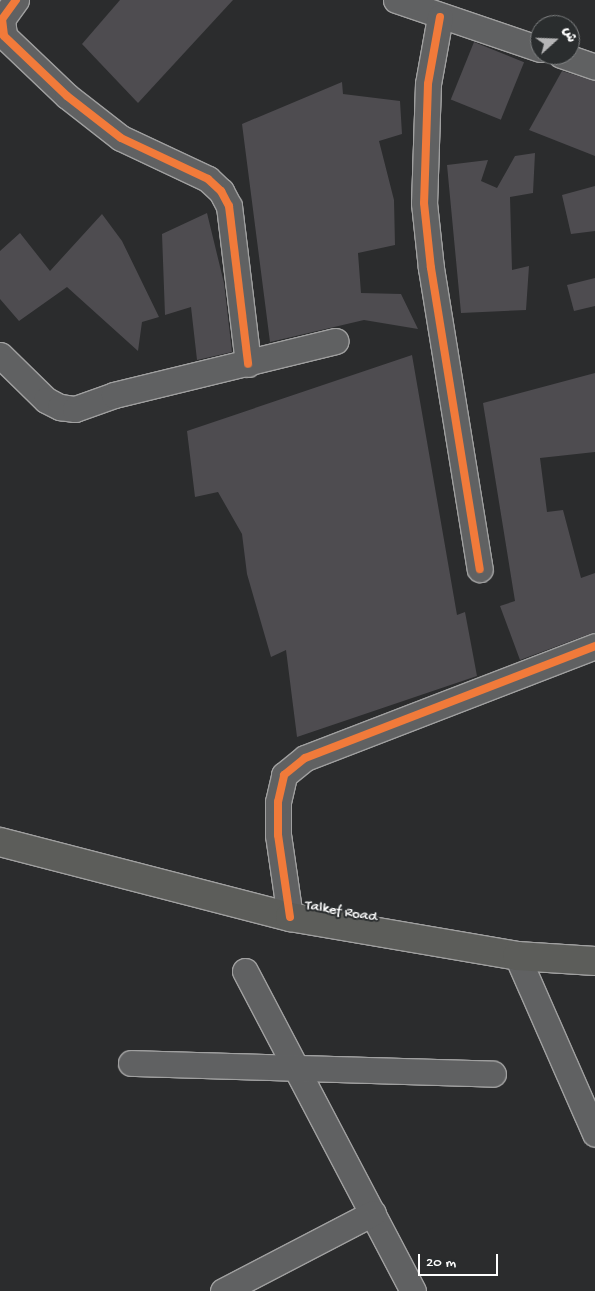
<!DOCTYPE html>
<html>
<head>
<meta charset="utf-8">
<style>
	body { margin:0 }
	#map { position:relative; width:595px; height:1291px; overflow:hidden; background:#2b2c2d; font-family:"Gochi Hand","Playpen Sans Arabic",sans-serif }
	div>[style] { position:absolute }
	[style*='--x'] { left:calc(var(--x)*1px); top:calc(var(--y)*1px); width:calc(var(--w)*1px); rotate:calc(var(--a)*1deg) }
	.building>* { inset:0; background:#4e4c50; transform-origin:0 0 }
	.roads { filter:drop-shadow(1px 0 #a0a0a0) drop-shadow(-1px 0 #a0a0a0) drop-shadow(0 1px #a0a0a0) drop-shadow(0 -1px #a0a0a0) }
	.minor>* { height:25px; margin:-12.5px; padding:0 12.5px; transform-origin:12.5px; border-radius:12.5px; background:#606162 }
	.primary>* { height:28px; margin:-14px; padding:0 14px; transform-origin:14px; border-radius:14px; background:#5c5d5a }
	.cycleway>* { height:8px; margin:-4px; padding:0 4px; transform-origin:4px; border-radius:4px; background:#f17a3a }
	span { translate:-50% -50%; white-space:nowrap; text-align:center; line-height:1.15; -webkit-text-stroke:4px #2a2d2e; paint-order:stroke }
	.street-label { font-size:15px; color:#fff }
	.north { position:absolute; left:530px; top:15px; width:50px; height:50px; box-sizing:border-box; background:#2a2d2e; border:1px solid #7f8182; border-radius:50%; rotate:70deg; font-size:14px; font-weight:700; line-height:20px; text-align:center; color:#fff }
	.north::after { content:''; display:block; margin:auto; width:18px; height:22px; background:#b5b5b6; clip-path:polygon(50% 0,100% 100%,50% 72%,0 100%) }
	.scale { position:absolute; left:418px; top:1254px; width:80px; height:22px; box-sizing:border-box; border:2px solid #fff; border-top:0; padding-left:6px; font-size:15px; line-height:18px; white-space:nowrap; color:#fff; -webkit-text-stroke:4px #2a2d2e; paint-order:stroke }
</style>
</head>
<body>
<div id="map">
	<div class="building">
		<div style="clip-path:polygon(120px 0,233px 0,138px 103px,82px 44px)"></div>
		<div style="left:474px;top:42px;width:54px;height:62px;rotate:22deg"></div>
		<div style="clip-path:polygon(562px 71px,595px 81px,595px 156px,529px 130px)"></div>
		<div style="clip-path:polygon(342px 82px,343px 94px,400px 101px,402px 134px,379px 141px,394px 200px,395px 245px,358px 253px,361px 293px,401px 294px,418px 329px,364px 320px,270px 342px,242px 124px)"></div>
		<div style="clip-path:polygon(535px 153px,533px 193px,510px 197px,512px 270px,529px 266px,526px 310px,461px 313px,447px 165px,488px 160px,481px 181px,497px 188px,515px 156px)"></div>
		<div style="clip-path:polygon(595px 186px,595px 231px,571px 234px,562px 195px)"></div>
		<div style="clip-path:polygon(207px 213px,224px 283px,232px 352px,197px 360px,191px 307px,165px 315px,162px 234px)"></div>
		<div style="clip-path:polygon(102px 214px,122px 241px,159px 317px,142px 322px,138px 351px,67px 287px,19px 321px,0 299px,0 251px,20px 233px,50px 271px)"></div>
		<div style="clip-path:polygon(595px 278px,595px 306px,574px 311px,567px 285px)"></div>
		<div style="clip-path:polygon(412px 355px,457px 615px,465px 612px,477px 676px,297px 737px,286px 650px,271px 657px,247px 574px,242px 534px,218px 492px,195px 497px,187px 431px)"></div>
		<div style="clip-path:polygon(595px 373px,595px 452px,540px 458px,547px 512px,563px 510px,581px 578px,595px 573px,595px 632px,520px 660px,500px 606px,515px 601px,483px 403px)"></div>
	</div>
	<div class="roads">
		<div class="minor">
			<div style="--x:16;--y:0;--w:24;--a:126"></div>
			<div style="--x:2;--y:19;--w:17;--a:83"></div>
			<div style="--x:4;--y:36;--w:87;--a:43.6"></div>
			<div style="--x:67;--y:96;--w:68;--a:37.9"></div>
			<div style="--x:121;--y:138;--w:96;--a:25.2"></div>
			<div style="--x:208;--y:179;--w:18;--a:43"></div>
			<div style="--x:221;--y:191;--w:17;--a:62"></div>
			<div style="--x:229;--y:206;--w:159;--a:83.1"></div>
			<div style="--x:396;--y:0;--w:152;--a:18.8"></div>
			<div style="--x:440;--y:17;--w:68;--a:100.2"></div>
			<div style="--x:428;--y:84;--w:119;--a:91.9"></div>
			<div style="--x:424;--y:203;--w:65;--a:83.9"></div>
			<div style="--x:431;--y:268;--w:305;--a:80.8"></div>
			<div style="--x:561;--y:55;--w:36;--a:19"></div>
			<div style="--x:0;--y:355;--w:64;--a:44.4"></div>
			<div style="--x:46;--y:400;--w:16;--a:27"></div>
			<div style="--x:60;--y:407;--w:15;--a:8"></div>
			<div style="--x:75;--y:409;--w:41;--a:-19.7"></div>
			<div style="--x:114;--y:395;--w:228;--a:-13.7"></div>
			<div style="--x:290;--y:917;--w:83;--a:-98.3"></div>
			<div style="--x:278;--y:835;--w:33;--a:-90"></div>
			<div style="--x:278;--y:802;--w:28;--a:-77"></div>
			<div style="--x:284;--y:775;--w:27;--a:-39"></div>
			<div style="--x:305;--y:758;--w:311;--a:-21.1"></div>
			<div style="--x:517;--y:956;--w:194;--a:66.3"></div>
			<div style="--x:245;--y:971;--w:361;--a:62.3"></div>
			<div style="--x:131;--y:1063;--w:362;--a:1.7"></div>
			<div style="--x:223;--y:1291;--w:169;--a:-27.5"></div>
		</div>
		<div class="primary">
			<div style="--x:0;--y:842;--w:300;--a:14.5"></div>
			<div style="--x:290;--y:917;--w:230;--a:9.7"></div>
			<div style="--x:517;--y:956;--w:78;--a:3.7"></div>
		</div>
	</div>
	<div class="cycleway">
		<div style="--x:16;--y:0;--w:24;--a:126"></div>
		<div style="--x:2;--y:19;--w:17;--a:83"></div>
		<div style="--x:4;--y:36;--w:87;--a:43.6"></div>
		<div style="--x:67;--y:96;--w:68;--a:37.9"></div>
		<div style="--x:121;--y:138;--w:96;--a:25.2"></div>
		<div style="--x:208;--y:179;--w:18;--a:43"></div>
		<div style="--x:221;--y:191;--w:17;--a:62"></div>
		<div style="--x:229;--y:206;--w:159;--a:83.1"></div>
		<div style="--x:440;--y:17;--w:68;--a:100.2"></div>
		<div style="--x:428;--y:84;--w:119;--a:91.9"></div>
		<div style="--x:424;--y:203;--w:65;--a:83.9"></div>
		<div style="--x:431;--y:268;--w:305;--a:80.8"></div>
		<div style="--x:290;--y:917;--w:83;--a:-98.3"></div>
		<div style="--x:278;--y:835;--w:33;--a:-90"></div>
		<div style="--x:278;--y:802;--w:28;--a:-77"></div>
		<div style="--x:284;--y:775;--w:27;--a:-39"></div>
		<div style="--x:305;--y:758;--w:311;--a:-21.1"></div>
	</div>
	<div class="street-label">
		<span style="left:341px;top:912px;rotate:10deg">Talkef Road</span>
	</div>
	<div class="north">ش</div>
	<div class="scale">20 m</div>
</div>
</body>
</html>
